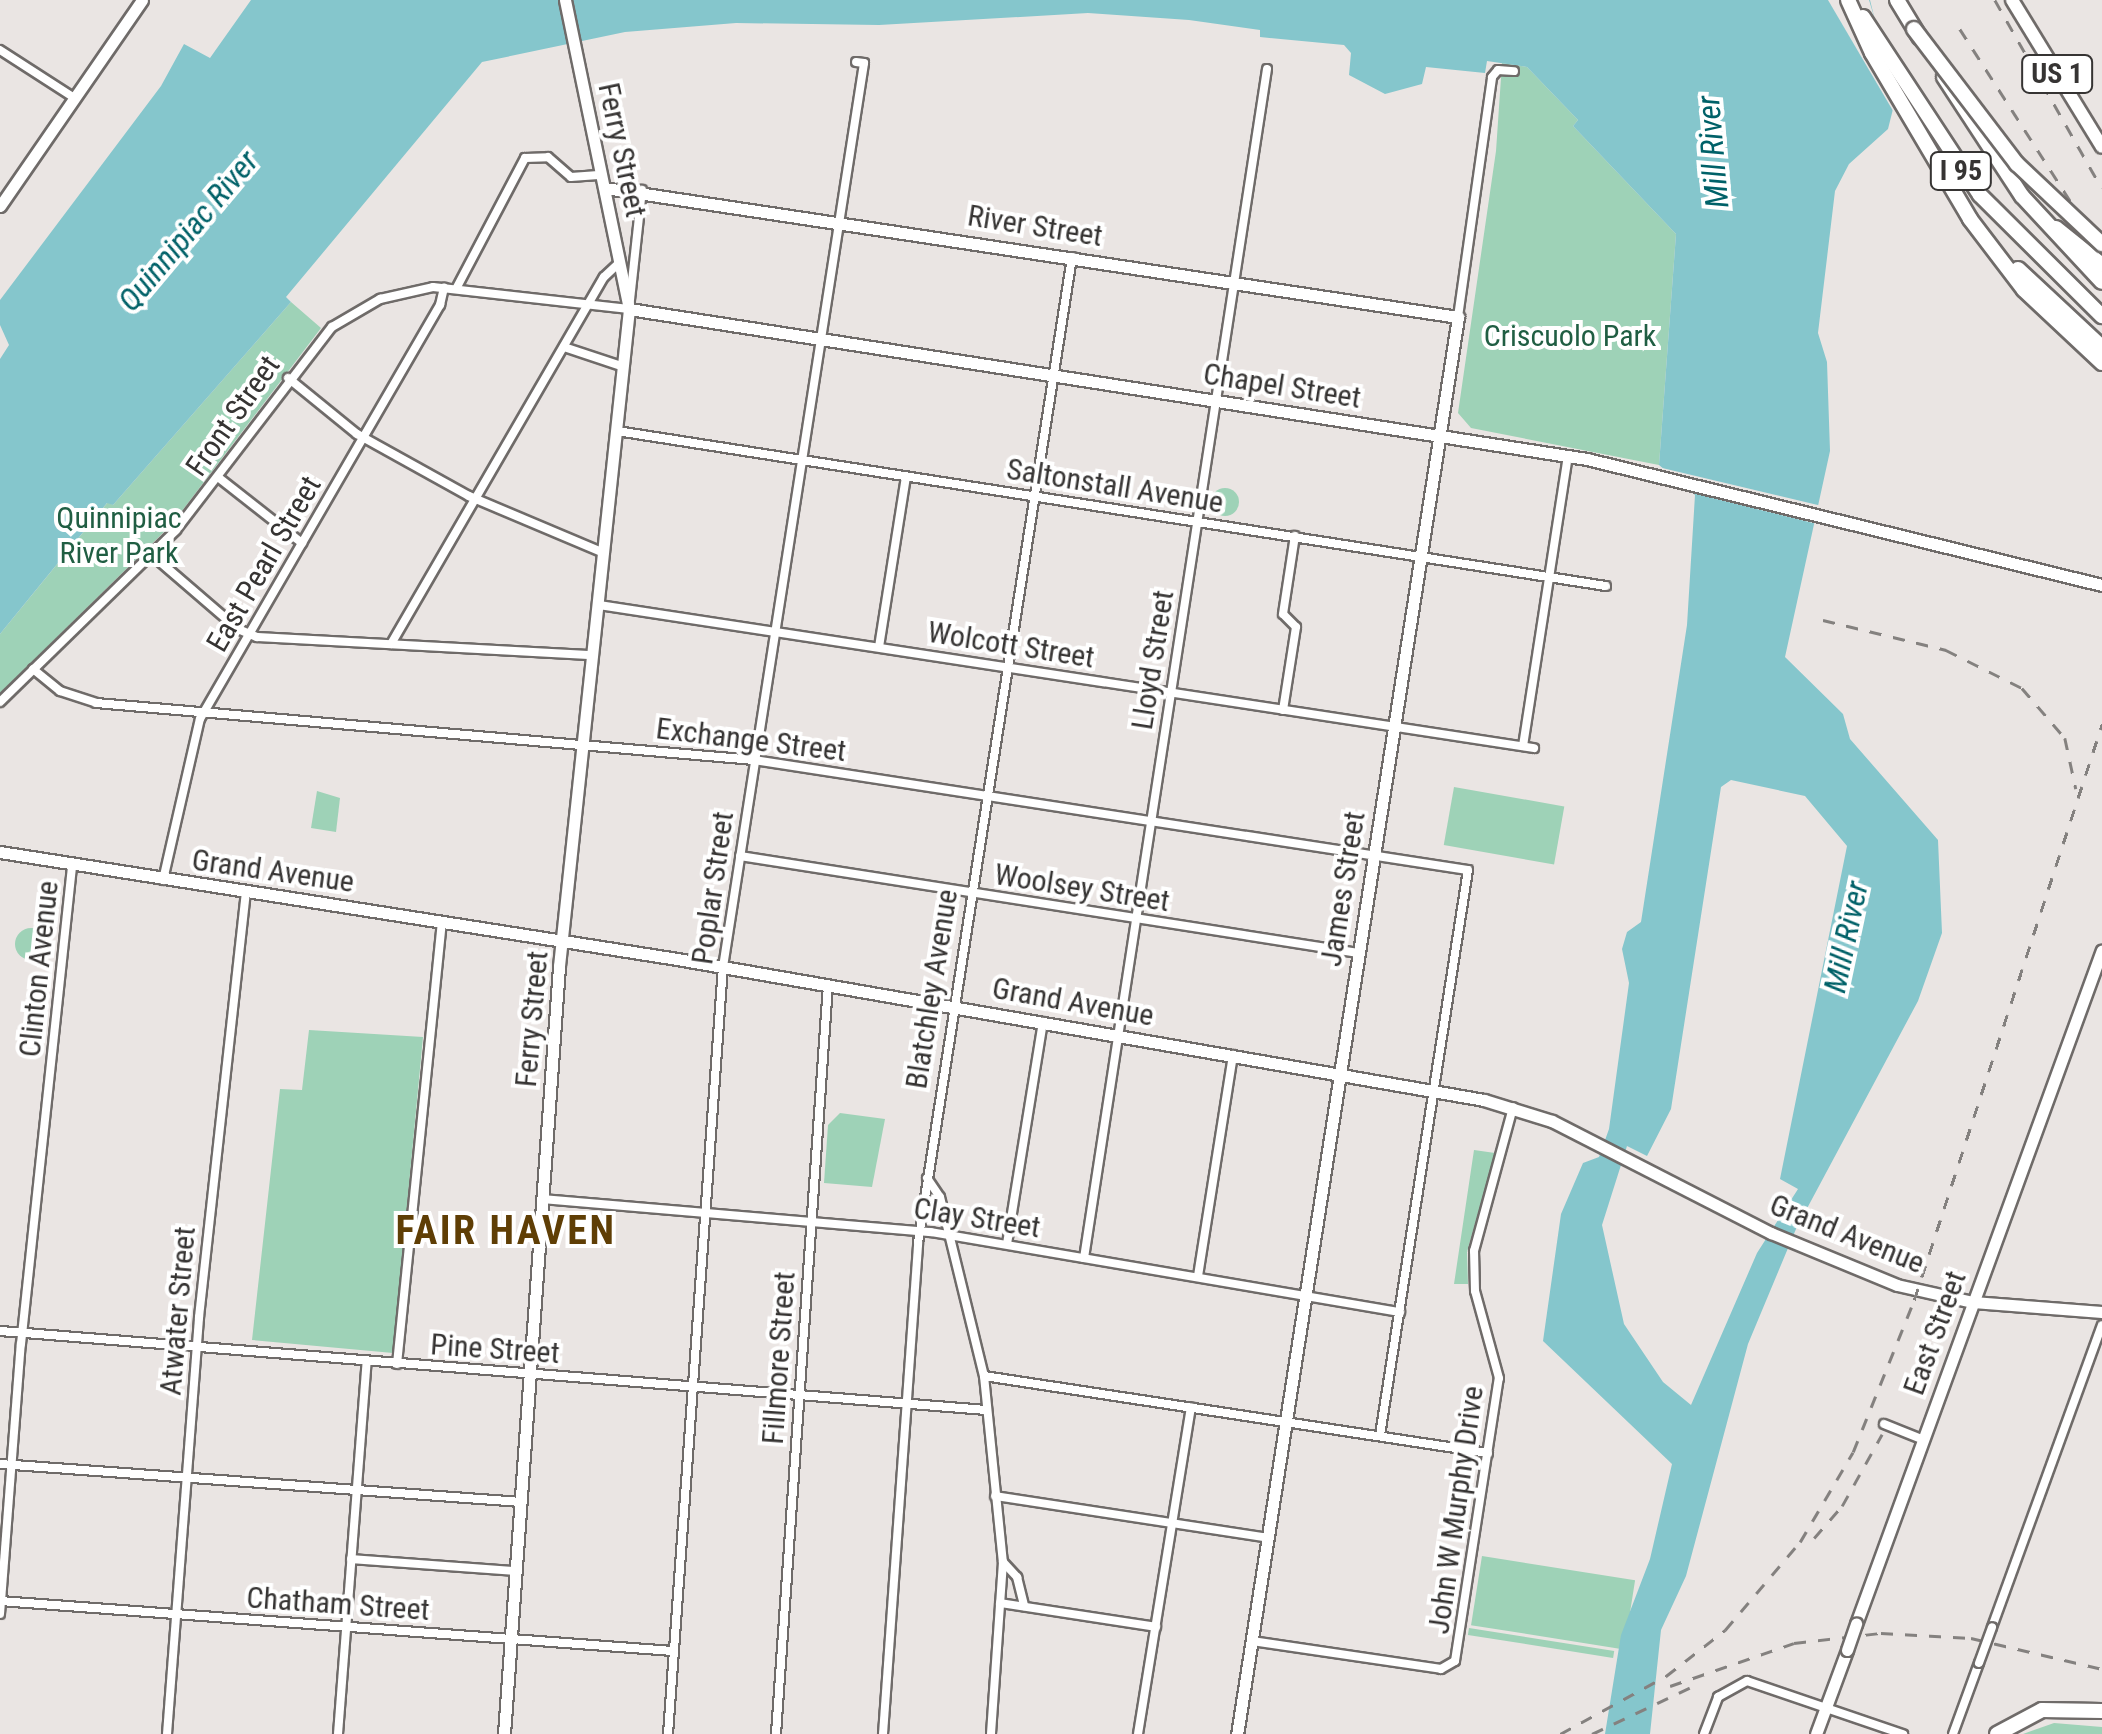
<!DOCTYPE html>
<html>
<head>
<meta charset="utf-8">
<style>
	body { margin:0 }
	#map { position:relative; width:2102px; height:1734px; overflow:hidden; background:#eae5e3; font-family:"Roboto Condensed",sans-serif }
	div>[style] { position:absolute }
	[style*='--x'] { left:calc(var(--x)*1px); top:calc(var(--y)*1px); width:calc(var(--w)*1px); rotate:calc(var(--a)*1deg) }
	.green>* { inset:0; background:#9ed2b7; transform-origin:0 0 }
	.round { border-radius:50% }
	.water>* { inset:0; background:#85c6cc }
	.pier>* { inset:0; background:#eae5e3 }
	.roads { filter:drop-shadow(2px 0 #6f6b69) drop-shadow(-2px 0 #6f6b69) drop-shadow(0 2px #6f6b69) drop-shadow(0 -2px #6f6b69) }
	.street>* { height:8px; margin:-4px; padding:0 4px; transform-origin:4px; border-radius:4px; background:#fff }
	.secondary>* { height:11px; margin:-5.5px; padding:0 5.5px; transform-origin:5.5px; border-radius:5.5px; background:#fff }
	.primary>* { height:12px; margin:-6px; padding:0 6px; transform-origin:6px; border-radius:6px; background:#fff }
	.highway>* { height:14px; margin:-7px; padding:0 7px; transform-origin:7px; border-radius:7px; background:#fff }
	.rail>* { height:2.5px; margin-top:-1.25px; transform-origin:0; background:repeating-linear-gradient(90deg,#84817f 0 12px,transparent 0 24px) }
	.bridges { filter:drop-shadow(2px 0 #6f6b69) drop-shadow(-2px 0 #6f6b69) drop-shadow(0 2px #6f6b69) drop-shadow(0 -2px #6f6b69) }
	.street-bridge>* { height:8px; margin:-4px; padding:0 4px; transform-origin:4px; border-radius:4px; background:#fff }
	.secondary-bridge>* { height:11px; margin:-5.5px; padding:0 5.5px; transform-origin:5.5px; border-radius:5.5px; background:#fff }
	.highway-bridge>* { height:14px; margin:-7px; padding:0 7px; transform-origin:7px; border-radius:7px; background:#fff }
	span { translate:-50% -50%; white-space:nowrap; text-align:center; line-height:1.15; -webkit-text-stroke:8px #fff; paint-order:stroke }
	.shield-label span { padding:2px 8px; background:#fff; border:2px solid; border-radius:8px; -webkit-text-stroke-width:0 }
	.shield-label { font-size:28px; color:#363433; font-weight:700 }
	.street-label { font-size:30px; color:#363433 }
	.park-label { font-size:30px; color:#205e43 }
	.water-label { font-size:32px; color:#006168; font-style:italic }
	.district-label { font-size:40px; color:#5f3e05; font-weight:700; letter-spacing:2.5px }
</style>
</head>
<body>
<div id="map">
	<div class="green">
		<div style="clip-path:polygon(1502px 63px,1527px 67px,1578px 120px,1573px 126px,1676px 234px,1659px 465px,1471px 428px,1458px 413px,1496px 151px)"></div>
		<div style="clip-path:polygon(291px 302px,321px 328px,172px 524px,0 693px,0 634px,108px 502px,113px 505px)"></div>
		<div class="round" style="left:1211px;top:488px;width:28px;height:28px"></div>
		<div style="left:1454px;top:787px;width:112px;height:59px;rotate:10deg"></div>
		<div style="clip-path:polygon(317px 791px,340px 798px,336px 832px,311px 828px)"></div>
		<div class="round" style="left:15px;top:928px;width:32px;height:32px"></div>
		<div style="clip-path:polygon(309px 1030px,423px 1037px,393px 1353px,252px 1340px,280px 1089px,302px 1090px)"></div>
		<div style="clip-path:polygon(840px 1113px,885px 1119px,872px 1187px,824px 1183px,828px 1125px)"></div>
		<div style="clip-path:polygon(1474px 1150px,1495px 1153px,1467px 1252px,1468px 1284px,1454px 1284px)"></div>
		<div style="left:1482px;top:1556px;width:155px;height:70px;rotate:9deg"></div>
		<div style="left:1469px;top:1628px;width:147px;height:7px;rotate:9deg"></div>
		<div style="clip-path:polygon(2054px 1723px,2102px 1727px,2102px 1734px,2023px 1734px)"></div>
	</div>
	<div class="water">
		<div style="clip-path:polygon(evenodd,251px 0,1870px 0,1895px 101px,1888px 129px,1849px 164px,1835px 191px,1818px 333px,1827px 362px,1830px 451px,1785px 657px,1843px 714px,1850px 739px,1938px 840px,1942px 933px,1918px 1001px,1796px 1229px,1748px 1344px,1686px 1576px,1661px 1630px,1650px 1734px,1605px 1734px,1621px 1635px,1650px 1559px,1672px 1464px,1543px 1341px,1561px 1214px,1583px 1163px,1599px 1157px,1609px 1129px,1629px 983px,1622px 949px,1627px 932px,1641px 922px,1687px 625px,1695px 495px,1659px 465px,1676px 234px,1573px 126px,1578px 120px,1527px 67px,1487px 61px,1485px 73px,1426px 67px,1422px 84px,1385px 94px,1349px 75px,1351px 53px,1344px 45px,1260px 37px,1260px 30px,1189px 20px,1088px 13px,879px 25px,736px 23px,625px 32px,482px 62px,286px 297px,291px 302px,113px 505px,107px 503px,0 634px,0 359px,9px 345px,0 325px,0 300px,161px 86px,184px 44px,210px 58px,251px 0,1731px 780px,1805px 796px,1847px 846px,1780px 1179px,1798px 1189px,1757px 1253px,1691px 1405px,1663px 1382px,1624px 1324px,1602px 1225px,1627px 1146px,1647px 1156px,1671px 1109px,1721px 787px,1731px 780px)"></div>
	</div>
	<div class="pier">
		<div style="clip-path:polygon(1828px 0,1869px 0,1899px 99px,1896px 116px)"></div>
		<div style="clip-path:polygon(1658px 467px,1822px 506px,1817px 524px,1684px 491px)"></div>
	</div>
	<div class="roads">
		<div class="street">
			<div style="--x:0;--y:50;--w:90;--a:32.8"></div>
			<div style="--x:457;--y:287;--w:146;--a:-62.2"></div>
			<div style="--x:525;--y:158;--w:23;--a:-2"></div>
			<div style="--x:548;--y:157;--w:30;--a:41"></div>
			<div style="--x:571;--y:177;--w:31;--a:-4"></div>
			<div style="--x:1458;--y:317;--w:242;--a:-81.9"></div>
			<div style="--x:1492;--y:77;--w:9;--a:-49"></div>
			<div style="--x:1498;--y:70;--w:16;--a:4"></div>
			<div style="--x:564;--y:347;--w:63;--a:18.4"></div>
			<div style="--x:288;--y:378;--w:89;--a:39.1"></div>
			<div style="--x:357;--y:434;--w:128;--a:29"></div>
			<div style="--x:469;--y:496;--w:147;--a:22.9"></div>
			<div style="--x:617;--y:431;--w:1001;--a:8.91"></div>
			<div style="--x:218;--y:477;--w:107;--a:38.2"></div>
			<div style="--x:152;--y:555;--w:113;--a:40.7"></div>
			<div style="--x:238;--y:629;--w:21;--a:23"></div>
			<div style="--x:257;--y:637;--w:337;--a:3.1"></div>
			<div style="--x:599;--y:605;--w:946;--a:8.7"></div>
			<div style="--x:391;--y:644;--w:424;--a:-59.9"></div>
			<div style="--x:604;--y:277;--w:21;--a:-43"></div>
			<div style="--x:879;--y:647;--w:172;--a:-81"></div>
			<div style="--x:33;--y:669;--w:35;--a:39"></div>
			<div style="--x:60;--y:691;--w:38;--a:18"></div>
			<div style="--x:96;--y:703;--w:660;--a:4.95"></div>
			<div style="--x:754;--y:760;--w:722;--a:8.76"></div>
			<div style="--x:1468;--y:870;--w:572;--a:98.85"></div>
			<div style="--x:0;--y:702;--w:246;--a:-44.3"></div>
			<div style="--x:176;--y:530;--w:256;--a:-52.5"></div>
			<div style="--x:332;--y:327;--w:56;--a:-30.3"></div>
			<div style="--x:380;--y:299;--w:54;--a:-12.8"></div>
			<div style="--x:433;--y:287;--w:197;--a:6.4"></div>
			<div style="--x:629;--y:309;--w:120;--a:-83.8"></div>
			<div style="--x:1283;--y:710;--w:84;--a:-81.1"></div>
			<div style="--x:1296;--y:627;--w:18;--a:-135"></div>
			<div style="--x:1283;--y:614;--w:79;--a:-81.3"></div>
			<div style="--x:1523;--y:746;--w:293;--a:-81.2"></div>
			<div style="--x:740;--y:856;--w:626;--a:8.92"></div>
			<div style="--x:163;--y:880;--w:165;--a:-77.1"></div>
			<div style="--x:200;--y:719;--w:479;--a:-59.9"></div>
			<div style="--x:440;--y:305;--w:18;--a:-77"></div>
			<div style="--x:927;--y:1178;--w:23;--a:56"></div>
			<div style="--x:940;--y:1197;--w:184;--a:76.2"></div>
			<div style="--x:984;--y:1376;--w:187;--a:84.2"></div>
			<div style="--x:1003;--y:1562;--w:172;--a:94"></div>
			<div style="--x:543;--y:1199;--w:389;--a:4.9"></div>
			<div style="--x:931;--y:1232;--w:476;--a:9.7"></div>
			<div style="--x:1007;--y:1244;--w:225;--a:-80.8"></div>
			<div style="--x:1084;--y:1258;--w:1203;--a:-81.25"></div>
			<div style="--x:1198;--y:1276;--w:224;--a:-81"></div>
			<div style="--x:0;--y:1331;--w:989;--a:4.58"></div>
			<div style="--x:397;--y:1364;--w:445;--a:-84.2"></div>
			<div style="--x:984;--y:1376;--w:510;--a:8.69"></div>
			<div style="--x:1884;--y:1424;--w:43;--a:21.8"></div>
			<div style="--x:0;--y:1464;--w:522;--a:4.17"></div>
			<div style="--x:995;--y:1496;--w:276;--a:8.7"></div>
			<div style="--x:351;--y:1559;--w:165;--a:4.2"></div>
			<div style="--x:1003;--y:1562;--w:21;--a:47"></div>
			<div style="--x:1017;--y:1577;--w:30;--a:76"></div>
			<div style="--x:0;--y:1601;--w:675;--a:4.25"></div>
			<div style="--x:1000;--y:1603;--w:158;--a:8.7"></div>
			<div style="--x:0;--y:1614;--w:271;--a:-85.6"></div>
			<div style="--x:21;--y:1344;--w:480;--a:-83.9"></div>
			<div style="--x:1992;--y:1627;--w:321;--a:-70"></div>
			<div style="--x:1252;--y:1641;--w:191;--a:8.4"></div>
			<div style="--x:1441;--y:1669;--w:16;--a:-30"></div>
			<div style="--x:1455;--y:1661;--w:286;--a:-81.2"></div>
			<div style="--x:1499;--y:1378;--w:90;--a:-105.4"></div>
			<div style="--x:1475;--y:1291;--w:40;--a:-91.4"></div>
			<div style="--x:1474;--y:1251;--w:149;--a:-74.8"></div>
			<div style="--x:167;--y:1734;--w:418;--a:-85.6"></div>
			<div style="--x:199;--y:1317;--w:428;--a:-83.7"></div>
			<div style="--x:338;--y:1734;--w:374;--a:-85.6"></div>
			<div style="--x:668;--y:1734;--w:769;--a:-85.9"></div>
			<div style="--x:723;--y:967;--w:915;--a:-81.13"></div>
			<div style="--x:864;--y:63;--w:8;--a:-173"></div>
			<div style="--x:776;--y:1734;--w:751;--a:-86.03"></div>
			<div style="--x:883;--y:1734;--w:492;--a:-85.9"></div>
			<div style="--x:918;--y:1243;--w:998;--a:-81.12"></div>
			<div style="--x:1138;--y:1734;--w:331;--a:-80.8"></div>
			<div style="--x:1704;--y:1734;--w:40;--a:-69"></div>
			<div style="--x:1718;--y:1697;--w:33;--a:-29"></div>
			<div style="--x:1747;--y:1681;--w:165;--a:18.8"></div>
			<div style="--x:1953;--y:1734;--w:76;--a:-69.9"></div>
		</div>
		<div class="secondary">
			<div style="--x:605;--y:188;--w:863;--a:8.6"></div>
			<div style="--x:1458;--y:317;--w:1434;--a:98.86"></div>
			<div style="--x:0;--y:206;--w:250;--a:-55.4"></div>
			<div style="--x:629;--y:309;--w:970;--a:8.9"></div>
			<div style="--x:1587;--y:459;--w:530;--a:13.75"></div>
			<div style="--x:0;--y:852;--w:685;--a:8.98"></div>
			<div style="--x:677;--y:959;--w:819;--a:9.91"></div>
			<div style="--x:1484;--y:1100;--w:71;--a:17.2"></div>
			<div style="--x:1552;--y:1121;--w:246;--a:27.1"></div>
			<div style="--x:1771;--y:1233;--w:136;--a:22.4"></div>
			<div style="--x:1897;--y:1285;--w:78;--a:12.6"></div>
			<div style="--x:1973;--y:1302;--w:129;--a:4.4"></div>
			<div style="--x:1856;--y:1624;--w:717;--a:-69.95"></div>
			<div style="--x:504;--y:1734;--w:770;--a:-85.9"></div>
			<div style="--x:559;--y:966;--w:661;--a:-83.92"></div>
			<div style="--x:629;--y:309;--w:316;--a:-101.7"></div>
			<div style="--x:1816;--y:1734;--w:90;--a:-69.7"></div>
		</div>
		<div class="primary">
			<div style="--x:2012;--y:0;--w:172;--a:58.5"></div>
		</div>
		<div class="highway">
			<div style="--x:1848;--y:0;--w:58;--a:65.6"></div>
			<div style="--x:1872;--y:53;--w:193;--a:59.4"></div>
			<div style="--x:1970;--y:219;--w:89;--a:52.7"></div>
			<div style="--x:2024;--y:290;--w:107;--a:43.1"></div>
			<div style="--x:1897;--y:0;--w:44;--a:58.8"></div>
			<div style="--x:1863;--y:17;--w:213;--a:56.7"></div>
			<div style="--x:1980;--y:195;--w:172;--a:44.8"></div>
			<div style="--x:1944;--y:77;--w:142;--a:56.8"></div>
			<div style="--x:2022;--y:196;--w:117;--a:47.1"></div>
			<div style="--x:2056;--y:228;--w:59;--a:38.8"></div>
			<div style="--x:2018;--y:269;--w:115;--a:42.9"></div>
			<div style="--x:1997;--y:1734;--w:51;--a:-28.1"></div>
			<div style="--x:2042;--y:1710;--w:60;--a:1"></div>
		</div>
	</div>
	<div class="rail">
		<div style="--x:1995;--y:0;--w:216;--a:60.4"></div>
		<div style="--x:1960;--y:29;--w:263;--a:57.3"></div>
		<div style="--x:1823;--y:620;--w:127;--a:13.7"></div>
		<div style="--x:1946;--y:650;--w:85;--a:26.6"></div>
		<div style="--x:2022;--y:688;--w:66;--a:49.3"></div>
		<div style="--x:2065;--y:738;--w:52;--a:77.8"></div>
		<div style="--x:1814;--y:1538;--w:43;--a:-48.8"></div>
		<div style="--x:1842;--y:1506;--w:82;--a:-60.9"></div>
		<div style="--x:1670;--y:1686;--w:131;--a:-19.1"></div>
		<div style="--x:1794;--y:1643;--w:88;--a:-6.6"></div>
		<div style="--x:1881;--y:1633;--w:90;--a:3.2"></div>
		<div style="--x:1971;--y:1638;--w:135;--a:13.3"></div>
		<div style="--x:1560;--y:1734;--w:121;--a:-28.7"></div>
		<div style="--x:1666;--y:1676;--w:75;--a:-37.9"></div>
		<div style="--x:1725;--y:1630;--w:116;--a:-49.6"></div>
		<div style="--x:1800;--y:1542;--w:104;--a:-59.5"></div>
		<div style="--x:1853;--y:1452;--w:164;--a:-68.1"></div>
		<div style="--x:1914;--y:1300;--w:606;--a:-71.92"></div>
		<div style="--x:1592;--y:1734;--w:110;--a:-25.4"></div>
	</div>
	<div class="bridges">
		<div class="street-bridge">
			<div style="--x:1979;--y:1663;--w:38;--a:-70"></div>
		</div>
		<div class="secondary-bridge">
			<div style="--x:1847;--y:1650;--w:28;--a:-71"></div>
		</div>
		<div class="highway-bridge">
			<div style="--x:1914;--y:29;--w:170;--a:52.7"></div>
			<div style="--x:2017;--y:164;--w:117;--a:43.3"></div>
		</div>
	</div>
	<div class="shield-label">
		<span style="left:2057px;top:74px">US 1</span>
		<span style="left:1961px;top:171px">I 95</span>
	</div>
	<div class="street-label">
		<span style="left:622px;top:150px;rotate:78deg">Ferry Street</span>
		<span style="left:1035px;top:226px;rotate:9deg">River Street</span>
		<span style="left:1282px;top:386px;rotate:9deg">Chapel Street</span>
		<span style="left:233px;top:416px;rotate:-55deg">Front Street</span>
		<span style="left:1115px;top:486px;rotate:9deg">Saltonstall Avenue</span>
		<span style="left:264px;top:564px;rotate:-60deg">East Pearl Street</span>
		<span style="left:1011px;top:645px;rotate:9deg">Wolcott Street</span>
		<span style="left:1153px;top:660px;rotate:-81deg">Lloyd Street</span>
		<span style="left:751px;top:740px;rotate:7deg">Exchange Street</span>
		<span style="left:273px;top:871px;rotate:8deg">Grand Avenue</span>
		<span style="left:713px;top:888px;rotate:-82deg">Poplar Street</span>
		<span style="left:1082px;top:888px;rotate:9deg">Woolsey Street</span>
		<span style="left:1343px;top:889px;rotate:-81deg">James Street</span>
		<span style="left:39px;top:969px;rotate:-84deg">Clinton Avenue</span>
		<span style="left:932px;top:989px;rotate:-81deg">Blatchley Avenue</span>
		<span style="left:1073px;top:1002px;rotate:10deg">Grand Avenue</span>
		<span style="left:532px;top:1019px;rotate:-85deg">Ferry Street</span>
		<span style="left:977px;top:1218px;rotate:9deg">Clay Street</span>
		<span style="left:1847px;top:1234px;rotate:22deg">Grand Avenue</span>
		<span style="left:178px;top:1311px;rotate:-85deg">Atwater Street</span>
		<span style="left:1935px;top:1333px;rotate:-70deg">East Street</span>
		<span style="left:495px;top:1349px;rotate:4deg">Pine Street</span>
		<span style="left:779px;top:1358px;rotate:-86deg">Fillmore Street</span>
		<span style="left:1456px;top:1510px;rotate:-82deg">John W Murphy Drive</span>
		<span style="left:338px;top:1604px;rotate:4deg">Chatham Street</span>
	</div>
	<div class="park-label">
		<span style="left:1570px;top:336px">Criscuolo Park</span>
		<span style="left:119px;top:535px">Quinnipiac<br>River Park</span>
	</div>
	<div class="water-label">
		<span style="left:1713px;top:152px;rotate:-95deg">Mill River</span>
		<span style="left:188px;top:231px;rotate:-50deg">Quinnipiac River</span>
		<span style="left:1846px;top:937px;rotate:-78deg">Mill River</span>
	</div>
	<div class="district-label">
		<span style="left:506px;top:1231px">FAIR HAVEN</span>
	</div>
</div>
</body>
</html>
